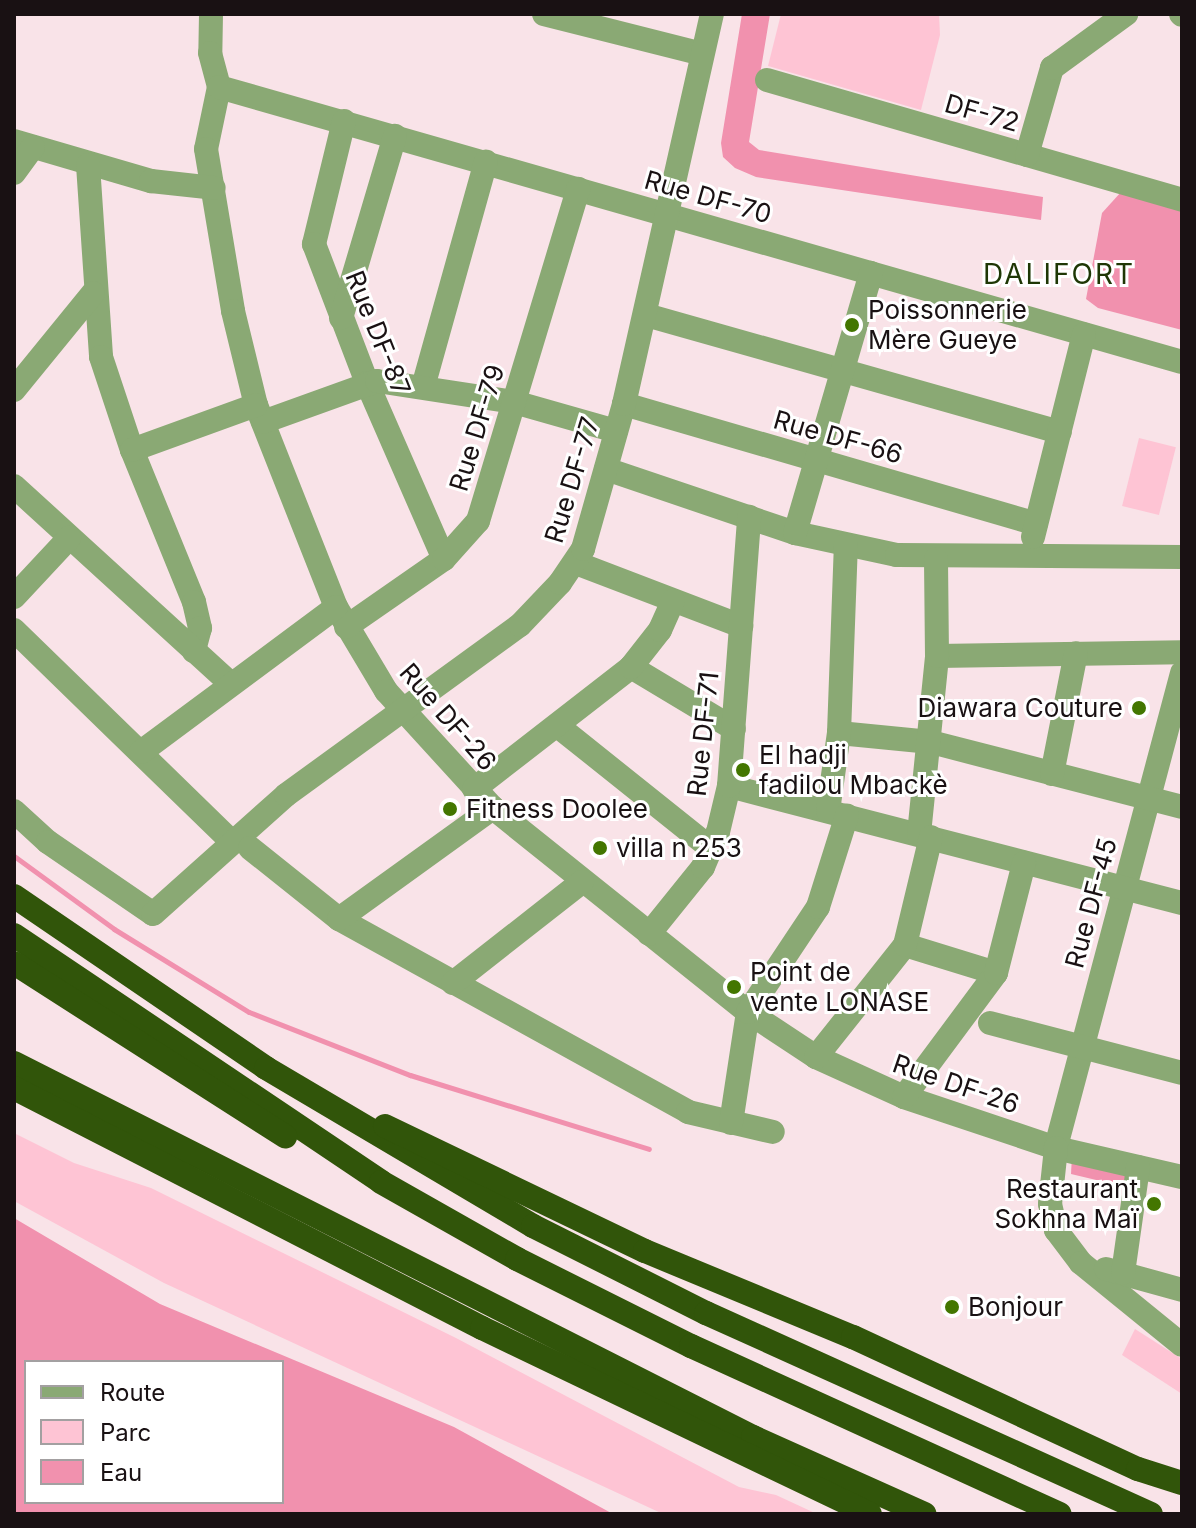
<!DOCTYPE html>
<html>
<head>
<meta charset="utf-8">
<style>
	body { margin:0 }
	#map { position:relative; width:1196px; height:1528px; overflow:hidden; background:#f9e3e8; font-family:Inter,sans-serif }
	div>[style] { position:absolute }
	[style*='--x'] { left:calc(var(--x)*1px); top:calc(var(--y)*1px); width:calc(var(--w)*1px); rotate:calc(var(--a)*1deg) }
	.green>* { inset:0; background:#fec4d4; transform-origin:0 0 }
	.water>* { inset:0; background:#f191ae }
	.stream>* { height:5px; margin:-2.5px; padding:0 2.5px; transform-origin:2.5px; border-radius:2.5px; background:#f191ae }
	.minor>* { height:24px; margin:-12px; padding:0 12px; transform-origin:12px; border-radius:12px; background:#8aa974 }
	.highway>* { height:24px; margin:-12px; padding:0 12px; transform-origin:12px; border-radius:12px; background:#31550a }
	.dots>* { width:22px; height:22px; translate:-50% -50%; box-sizing:border-box; border:4px solid #fff; border-radius:50% }
	span { translate:-50% -50%; white-space:nowrap; text-align:center; line-height:1.15; -webkit-text-stroke:6px #fff; paint-order:stroke }
	.street-label { font-size:26px; color:#191113 }
	.poi-label { font-size:26px; color:#191113 }
	.left { translate:0 -50%; text-align:left }
	.right { translate:-100% -50%; text-align:right }
	.neighbourhood-label { font-size:28px; color:#1e3705; letter-spacing:2px }
	.frame { position:absolute; inset:0; border:16px solid #191113; pointer-events:none }
	.legend { position:absolute; left:24px; top:1360px; width:260px; height:144px; box-sizing:border-box; background:#fff; border:2px solid #a3a0a1; margin:0; padding:10px 14px; list-style:none; font-size:24px; color:#191113 }
	.legend li { display:flex; align-items:center; gap:16px; height:40px }
	.legend b { width:40px; border:2px solid #a3a0a1 }
</style>
</head>
<body>
<div id="map">
	<div class="green">
		<div style="clip-path:polygon(781px 14px,939px 14px,940px 35px,921px 110px,768px 66px)"></div>
		<div style="left:1139px;top:438px;width:38px;height:70px;rotate:14deg"></div>
		<div style="clip-path:polygon(14px 1133px,74px 1163px,151px 1188px,456px 1338px,739px 1487px,776px 1495px,817px 1514px,663px 1514px,164px 1283px,14px 1201px)"></div>
		<div style="clip-path:polygon(1135px 1329px,1182px 1359px,1182px 1394px,1122px 1355px)"></div>
	</div>
	<div class="water">
		<div style="clip-path:polygon(742px 14px,770px 14px,749px 142px,759px 150px,1043px 197px,1041px 220px,756px 177px,735px 168px,723px 157px,721px 143px)"></div>
		<div style="clip-path:polygon(1121px 192px,1182px 209px,1182px 330px,1098px 308px,1086px 299px,1102px 213px)"></div>
		<div style="clip-path:polygon(1072px 1155px,1146px 1172px,1134px 1189px,1071px 1174px)"></div>
		<div style="clip-path:polygon(evenodd,14px 1218px,160px 1304px,454px 1427px,613px 1514px,14px 1514px,14px 1218px,26px 1362px,282px 1362px,282px 1502px,26px 1502px,26px 1362px)"></div>
	</div>
	<div class="stream">
		<div style="--x:14;--y:856;--w:124;--a:36.1"></div>
		<div style="--x:114;--y:929;--w:158;--a:31.6"></div>
		<div style="--x:249;--y:1012;--w:173;--a:21.4"></div>
		<div style="--x:410;--y:1075;--w:250;--a:17.2"></div>
	</div>
	<div class="minor">
		<div style="--x:211;--y:14;--w:39;--a:91"></div>
		<div style="--x:210;--y:53;--w:35;--a:75"></div>
		<div style="--x:219;--y:87;--w:63;--a:101.8"></div>
		<div style="--x:206;--y:149;--w:164;--a:80.5"></div>
		<div style="--x:233;--y:311;--w:97;--a:76.3"></div>
		<div style="--x:256;--y:405;--w:217;--a:68.4"></div>
		<div style="--x:336;--y:607;--w:98;--a:59.2"></div>
		<div style="--x:386;--y:691;--w:159;--a:47.6"></div>
		<div style="--x:493;--y:808;--w:327;--a:38.7"></div>
		<div style="--x:748;--y:1012;--w:82;--a:33.5"></div>
		<div style="--x:816;--y:1057;--w:97;--a:24.4"></div>
		<div style="--x:904;--y:1097;--w:160;--a:18.5"></div>
		<div style="--x:1056;--y:1148;--w:129;--a:13"></div>
		<div style="--x:544;--y:14;--w:163;--a:14.2"></div>
		<div style="--x:1181;--y:14;--w:1;--a:45"></div>
		<div style="--x:767;--y:80;--w:432;--a:16.1"></div>
		<div style="--x:219;--y:87;--w:1001;--a:15.94"></div>
		<div style="--x:344;--y:121;--w:127;--a:103.7"></div>
		<div style="--x:314;--y:244;--w:149;--a:69.1"></div>
		<div style="--x:367;--y:383;--w:192;--a:66.4"></div>
		<div style="--x:14;--y:141;--w:143;--a:16.3"></div>
		<div style="--x:151;--y:181;--w:63;--a:6.3"></div>
		<div style="--x:1027;--y:155;--w:91;--a:-74"></div>
		<div style="--x:1052;--y:68;--w:92;--a:-36.1"></div>
		<div style="--x:88;--y:165;--w:192;--a:86.1"></div>
		<div style="--x:101;--y:357;--w:98;--a:71.6"></div>
		<div style="--x:132;--y:450;--w:164;--a:67.8"></div>
		<div style="--x:194;--y:602;--w:27;--a:77"></div>
		<div style="--x:200;--y:628;--w:24;--a:105"></div>
		<div style="--x:14;--y:173;--w:32;--a:-54"></div>
		<div style="--x:646;--y:315;--w:430;--a:15.8"></div>
		<div style="--x:341;--y:318;--w:190;--a:-73.5"></div>
		<div style="--x:423;--y:387;--w:234;--a:-74.4"></div>
		<div style="--x:14;--y:390;--w:125;--a:-50.8"></div>
		<div style="--x:624;--y:404;--w:429;--a:16.2"></div>
		<div style="--x:263;--y:422;--w:121;--a:-19.8"></div>
		<div style="--x:377;--y:381;--w:139;--a:8.7"></div>
		<div style="--x:514;--y:402;--w:106;--a:15.9"></div>
		<div style="--x:132;--y:450;--w:132;--a:-19.9"></div>
		<div style="--x:606;--y:469;--w:200;--a:18.7"></div>
		<div style="--x:795;--y:533;--w:104;--a:12.2"></div>
		<div style="--x:897;--y:555;--w:285;--a:0.4"></div>
		<div style="--x:14;--y:486;--w:291;--a:42.4"></div>
		<div style="--x:795;--y:533;--w:271;--a:-73.7"></div>
		<div style="--x:1033;--y:537;--w:209;--a:-75.9"></div>
		<div style="--x:576;--y:563;--w:177;--a:20.9"></div>
		<div style="--x:14;--y:597;--w:81;--a:-47"></div>
		<div style="--x:346;--y:627;--w:119;--a:-34.8"></div>
		<div style="--x:444;--y:559;--w:51;--a:-48.2"></div>
		<div style="--x:478;--y:521;--w:347;--a:-73.2"></div>
		<div style="--x:14;--y:630;--w:303;--a:44.2"></div>
		<div style="--x:937;--y:656;--w:245;--a:-0.9"></div>
		<div style="--x:631;--y:667;--w:120;--a:31"></div>
		<div style="--x:1182;--y:673;--w:491;--a:104.9"></div>
		<div style="--x:1056;--y:1148;--w:56;--a:96.1"></div>
		<div style="--x:1050;--y:1204;--w:27;--a:77"></div>
		<div style="--x:1056;--y:1230;--w:41;--a:52.9"></div>
		<div style="--x:1081;--y:1263;--w:130;--a:39.1"></div>
		<div style="--x:559;--y:727;--w:196;--a:38.6"></div>
		<div style="--x:839;--y:733;--w:92;--a:5.6"></div>
		<div style="--x:931;--y:742;--w:259;--a:14.5"></div>
		<div style="--x:141;--y:752;--w:243;--a:-36.6"></div>
		<div style="--x:1052;--y:774;--w:123;--a:-78.8"></div>
		<div style="--x:729;--y:786;--w:468;--a:14.5"></div>
		<div style="--x:474;--y:789;--w:199;--a:-37.8"></div>
		<div style="--x:631;--y:667;--w:47;--a:-51.9"></div>
		<div style="--x:660;--y:630;--w:32;--a:-66"></div>
		<div style="--x:14;--y:811;--w:46;--a:42.4"></div>
		<div style="--x:48;--y:842;--w:127;--a:34.4"></div>
		<div style="--x:153;--y:914;--w:178;--a:-41.8"></div>
		<div style="--x:286;--y:795;--w:289;--a:-36"></div>
		<div style="--x:520;--y:625;--w:58;--a:-46.4"></div>
		<div style="--x:560;--y:583;--w:41;--a:-55.9"></div>
		<div style="--x:583;--y:549;--w:151;--a:-74.2"></div>
		<div style="--x:624;--y:404;--w:400;--a:-77.3"></div>
		<div style="--x:828;--y:811;--w:79;--a:-82"></div>
		<div style="--x:839;--y:733;--w:188;--a:-87.9"></div>
		<div style="--x:919;--y:834;--w:179;--a:-84.2"></div>
		<div style="--x:937;--y:656;--w:97;--a:-90.6"></div>
		<div style="--x:250;--y:848;--w:114;--a:38.6"></div>
		<div style="--x:339;--y:919;--w:399;--a:28.9"></div>
		<div style="--x:688;--y:1112;--w:87;--a:13.2"></div>
		<div style="--x:339;--y:919;--w:190;--a:-35.8"></div>
		<div style="--x:649;--y:934;--w:86;--a:-51.1"></div>
		<div style="--x:703;--y:867;--w:38;--a:-67"></div>
		<div style="--x:718;--y:832;--w:47;--a:-76.6"></div>
		<div style="--x:729;--y:786;--w:270;--a:-85.7"></div>
		<div style="--x:905;--y:945;--w:95;--a:17.1"></div>
		<div style="--x:453;--y:983;--w:164;--a:-38.1"></div>
		<div style="--x:990;--y:1023;--w:198;--a:14.6"></div>
		<div style="--x:816;--y:1057;--w:143;--a:-51.5"></div>
		<div style="--x:905;--y:945;--w:111;--a:-76.5"></div>
		<div style="--x:904;--y:1097;--w:154;--a:-53.4"></div>
		<div style="--x:996;--y:973;--w:114;--a:-75.7"></div>
		<div style="--x:731;--y:1123;--w:112;--a:-81.3"></div>
		<div style="--x:748;--y:1012;--w:126;--a:-56.3"></div>
		<div style="--x:818;--y:907;--w:96;--a:-72.5"></div>
		<div style="--x:1106;--y:1269;--w:79;--a:15.4"></div>
		<div style="--x:1123;--y:1273;--w:107;--a:-81.9"></div>
	</div>
	<div class="highway">
		<div style="--x:14;--y:896;--w:305;--a:34.3"></div>
		<div style="--x:266;--y:1068;--w:310;--a:30.6"></div>
		<div style="--x:533;--y:1226;--w:194;--a:26.7"></div>
		<div style="--x:706;--y:1313;--w:488;--a:24.3"></div>
		<div style="--x:14;--y:935;--w:442;--a:33.9"></div>
		<div style="--x:381;--y:1182;--w:156;--a:29.5"></div>
		<div style="--x:517;--y:1259;--w:195;--a:26.6"></div>
		<div style="--x:691;--y:1346;--w:405;--a:24.5"></div>
		<div style="--x:14;--y:963;--w:322;--a:32.6"></div>
		<div style="--x:14;--y:1063;--w:828;--a:26.84"></div>
		<div style="--x:753;--y:1437;--w:188;--a:24.2"></div>
		<div style="--x:14;--y:1088;--w:526;--a:27.15"></div>
		<div style="--x:482;--y:1328;--w:430;--a:25.6"></div>
		<div style="--x:385;--y:1126;--w:288;--a:25.7"></div>
		<div style="--x:645;--y:1251;--w:225;--a:22.5"></div>
		<div style="--x:853;--y:1337;--w:314;--a:24.9"></div>
		<div style="--x:1138;--y:1469;--w:46;--a:17.7"></div>
	</div>
	<div class="dots">
		<div style="left:852px;top:325px;background:#437600"></div>
		<div style="left:1139px;top:708px;background:#437600"></div>
		<div style="left:743px;top:770px;background:#437600"></div>
		<div style="left:450px;top:809px;background:#437600"></div>
		<div style="left:600px;top:848px;background:#437600"></div>
		<div style="left:734px;top:987px;background:#437600"></div>
		<div style="left:1154px;top:1204px;background:#437600"></div>
		<div style="left:952px;top:1307px;background:#437600"></div>
	</div>
	<div class="street-label">
		<span style="left:982px;top:113px;rotate:16deg">DF-72</span>
		<span style="left:708px;top:197px;rotate:16deg">Rue DF-70</span>
		<span style="left:378px;top:333px;rotate:68deg">Rue DF-87</span>
		<span style="left:477px;top:428px;rotate:-73deg">Rue DF-79</span>
		<span style="left:838px;top:437px;rotate:16deg">Rue DF-66</span>
		<span style="left:572px;top:480px;rotate:-73deg">Rue DF-77</span>
		<span style="left:448px;top:717px;rotate:49deg">Rue DF-26</span>
		<span style="left:703px;top:734px;rotate:-84deg">Rue DF-71</span>
		<span style="left:1091px;top:903px;rotate:-75deg">Rue DF-45</span>
		<span style="left:956px;top:1084px;rotate:19deg">Rue DF-26</span>
	</div>
	<div class="poi-label">
		<span class="left" style="left:868px;top:325px">Poissonnerie<br>Mère Gueye</span>
		<span class="right" style="left:1123px;top:708px">Diawara Couture</span>
		<span class="left" style="left:759px;top:770px">El hadji<br>fadilou Mbackè</span>
		<span class="left" style="left:466px;top:809px">Fitness Doolee</span>
		<span class="left" style="left:616px;top:848px">villa n 253</span>
		<span class="left" style="left:750px;top:987px">Point de<br>vente LONASE</span>
		<span class="right" style="left:1138px;top:1204px">Restaurant<br>Sokhna Maï</span>
		<span class="left" style="left:968px;top:1307px">Bonjour</span>
	</div>
	<div class="neighbourhood-label">
		<span style="left:1059px;top:274px">DALIFORT</span>
	</div>
	<div class="frame"></div>
	<ul class="legend">
	<li><b style="height:10px;background:#8aa974"></b>Route</li>
	<li><b style="height:22px;background:#fec4d4"></b>Parc</li>
	<li><b style="height:22px;background:#f191ae"></b>Eau</li>
	</ul>
</div>
</body>
</html>
